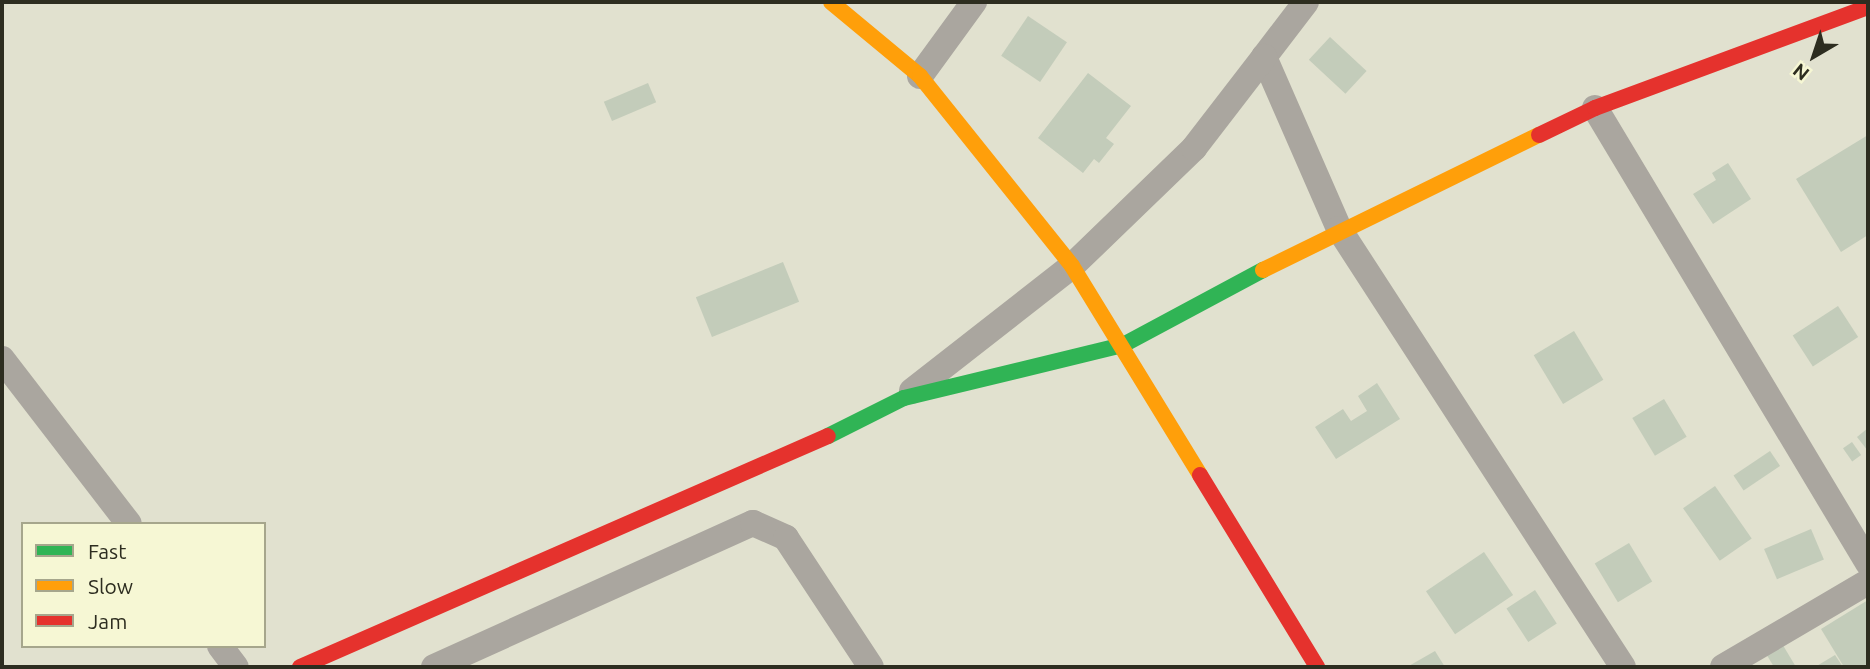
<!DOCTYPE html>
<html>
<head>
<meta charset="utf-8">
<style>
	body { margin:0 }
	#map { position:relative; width:1870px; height:669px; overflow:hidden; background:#e1e1cf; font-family:Ubuntu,sans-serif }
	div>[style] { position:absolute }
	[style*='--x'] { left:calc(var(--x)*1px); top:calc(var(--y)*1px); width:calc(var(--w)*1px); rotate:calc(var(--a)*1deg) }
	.building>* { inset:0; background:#c3ccba; transform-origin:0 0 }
	.street>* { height:26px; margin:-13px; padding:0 13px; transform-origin:13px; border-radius:13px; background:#aaa69f }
	.fast>* { height:16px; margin:-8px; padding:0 8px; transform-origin:8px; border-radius:8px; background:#30b455 }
	.slow>* { height:16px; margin:-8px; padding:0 8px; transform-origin:8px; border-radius:8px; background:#ff9f0a }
	.jam>* { height:16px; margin:-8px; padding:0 8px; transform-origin:8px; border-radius:8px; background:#e5322d }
	span { translate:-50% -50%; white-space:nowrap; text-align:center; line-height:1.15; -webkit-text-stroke:5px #f6f7d4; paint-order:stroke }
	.frame { position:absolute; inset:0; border:4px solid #2d2d20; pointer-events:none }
	.legend { position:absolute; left:21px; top:522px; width:245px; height:126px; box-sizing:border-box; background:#f6f7d4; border:2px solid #a6a68c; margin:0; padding:9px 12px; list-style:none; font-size:21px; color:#2d2d20 }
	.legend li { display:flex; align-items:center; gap:14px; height:35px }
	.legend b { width:35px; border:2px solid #a6a68c }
	.north { position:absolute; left:1779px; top:21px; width:70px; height:70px; -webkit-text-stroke:5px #f6f7d4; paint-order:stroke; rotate:219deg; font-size:19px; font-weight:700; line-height:28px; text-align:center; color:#2d2d20 }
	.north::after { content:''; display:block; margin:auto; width:24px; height:32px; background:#2d2d20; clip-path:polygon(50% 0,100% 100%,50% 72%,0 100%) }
</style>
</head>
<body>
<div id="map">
	<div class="building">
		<div style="left:1028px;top:16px;width:47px;height:48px;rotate:34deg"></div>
		<div style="left:1330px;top:37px;width:50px;height:31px;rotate:43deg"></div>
		<div style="clip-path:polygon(1088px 73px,1131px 106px,1106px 138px,1114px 144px,1099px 163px,1094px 159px,1083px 173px,1038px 138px)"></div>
		<div style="left:648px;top:83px;width:21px;height:48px;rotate:67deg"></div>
		<div style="clip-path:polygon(1868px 135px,1868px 235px,1841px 252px,1796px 179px)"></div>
		<div style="clip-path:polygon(1728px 163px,1751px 199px,1713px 224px,1693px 194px,1716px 180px,1712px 173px)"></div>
		<div style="left:783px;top:262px;width:43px;height:94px;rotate:68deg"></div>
		<div style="left:1838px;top:306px;width:37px;height:54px;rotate:57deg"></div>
		<div style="left:1574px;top:331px;width:57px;height:47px;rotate:59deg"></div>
		<div style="clip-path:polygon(1377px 383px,1400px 419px,1336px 459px,1315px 427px,1343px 409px,1351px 421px,1367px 411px,1358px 396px)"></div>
		<div style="left:1664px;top:399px;width:44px;height:37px;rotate:59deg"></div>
		<div style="clip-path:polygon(1868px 428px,1868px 451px,1857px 437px)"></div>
		<div style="left:1852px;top:442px;width:16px;height:11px;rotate:55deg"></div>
		<div style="left:1770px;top:451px;width:18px;height:44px;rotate:56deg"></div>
		<div style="left:1715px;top:486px;width:64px;height:39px;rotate:55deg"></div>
		<div style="left:1811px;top:529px;width:33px;height:51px;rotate:67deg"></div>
		<div style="left:1629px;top:543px;width:45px;height:40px;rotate:59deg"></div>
		<div style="left:1484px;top:552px;width:52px;height:70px;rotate:56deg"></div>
		<div style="left:1535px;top:590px;width:40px;height:34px;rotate:57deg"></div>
		<div style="clip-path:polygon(1868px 600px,1868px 667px,1844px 667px,1821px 629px)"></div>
		<div style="clip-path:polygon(1781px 642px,1796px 667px,1774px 667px,1765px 652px)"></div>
		<div style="clip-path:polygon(1435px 651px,1445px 667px,1407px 667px)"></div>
		<div style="clip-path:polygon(1835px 655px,1843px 667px,1815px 667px)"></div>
	</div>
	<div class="street">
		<div style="--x:1306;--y:2;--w:69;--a:127.4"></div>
		<div style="--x:1264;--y:57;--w:188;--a:66.4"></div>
		<div style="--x:1339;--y:229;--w:522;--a:57.04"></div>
		<div style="--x:920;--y:76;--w:92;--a:-53.9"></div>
		<div style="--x:1595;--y:108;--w:531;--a:59.04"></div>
		<div style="--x:2;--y:359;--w:208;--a:52.4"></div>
		<div style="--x:912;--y:391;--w:203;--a:-38"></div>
		<div style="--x:1072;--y:266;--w:170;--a:-44"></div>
		<div style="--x:1194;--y:148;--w:115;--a:-52.4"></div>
		<div style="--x:220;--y:646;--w:26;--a:53"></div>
		<div style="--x:434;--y:667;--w:350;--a:-24.3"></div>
		<div style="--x:753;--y:523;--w:36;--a:24"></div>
		<div style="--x:786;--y:538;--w:154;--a:56.6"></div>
		<div style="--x:1723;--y:667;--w:168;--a:-30.4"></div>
	</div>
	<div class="fast">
		<div style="--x:828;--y:436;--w:85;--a:-26.6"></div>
		<div style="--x:904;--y:398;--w:225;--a:-13.6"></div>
		<div style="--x:1123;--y:345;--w:159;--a:-28.2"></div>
	</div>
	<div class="slow">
		<div style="--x:831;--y:2;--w:116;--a:39.7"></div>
		<div style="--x:920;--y:76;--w:243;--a:51.3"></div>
		<div style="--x:1072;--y:266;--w:245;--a:58.5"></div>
		<div style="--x:1263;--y:270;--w:307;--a:-26.1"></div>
	</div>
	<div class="jam">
		<div style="--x:1539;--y:135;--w:62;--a:-25.7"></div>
		<div style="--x:1595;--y:108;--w:291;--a:-20.3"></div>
		<div style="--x:1200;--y:475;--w:225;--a:58.6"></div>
		<div style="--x:300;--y:667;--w:576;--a:-23.63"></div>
	</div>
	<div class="frame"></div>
	<ul class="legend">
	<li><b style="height:9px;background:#30b455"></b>Fast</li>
	<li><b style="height:9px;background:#ff9f0a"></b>Slow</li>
	<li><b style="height:9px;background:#e5322d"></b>Jam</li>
	</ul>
	<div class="north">N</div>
</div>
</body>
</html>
